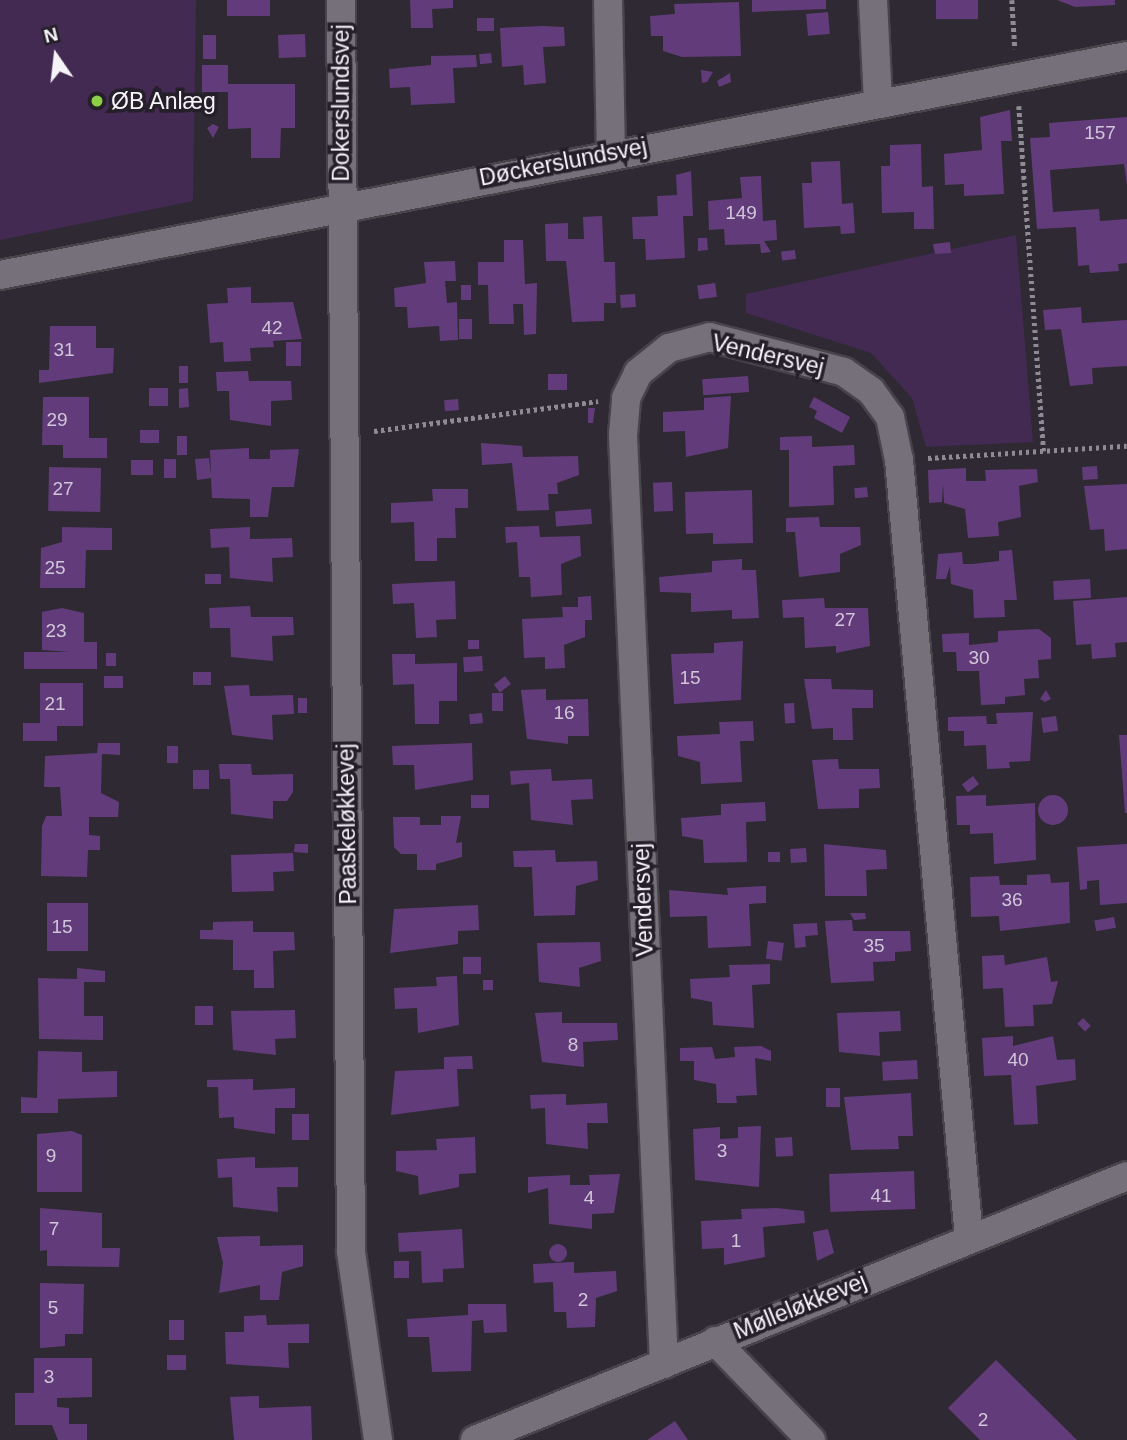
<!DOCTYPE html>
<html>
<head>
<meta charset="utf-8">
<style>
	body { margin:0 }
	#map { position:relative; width:1127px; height:1440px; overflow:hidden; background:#2e2932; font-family:Arial,sans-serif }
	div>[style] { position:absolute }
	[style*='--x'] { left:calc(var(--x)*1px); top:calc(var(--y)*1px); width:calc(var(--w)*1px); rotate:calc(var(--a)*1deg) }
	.green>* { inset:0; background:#432a53 }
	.building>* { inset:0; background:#623c7a; transform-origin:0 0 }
	.round { border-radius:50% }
	.path>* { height:4.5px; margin-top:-2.25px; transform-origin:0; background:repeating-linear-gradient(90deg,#8f8b93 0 3.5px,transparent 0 7px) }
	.roads { filter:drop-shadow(2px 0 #47444a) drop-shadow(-2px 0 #47444a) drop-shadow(0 2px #47444a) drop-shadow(0 -2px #47444a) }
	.street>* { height:28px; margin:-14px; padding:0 14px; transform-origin:14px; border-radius:14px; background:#76707a }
	.dots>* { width:19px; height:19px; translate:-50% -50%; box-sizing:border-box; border:4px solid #241f28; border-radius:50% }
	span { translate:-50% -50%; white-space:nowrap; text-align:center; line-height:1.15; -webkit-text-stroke:7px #241f28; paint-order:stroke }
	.number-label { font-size:19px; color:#d1c5d9 }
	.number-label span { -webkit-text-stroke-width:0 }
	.poi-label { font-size:23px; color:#f6f3f9 }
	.left { translate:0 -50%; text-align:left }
	.street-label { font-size:23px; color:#f6f3f9 }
	.north { position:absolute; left:21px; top:21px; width:70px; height:70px; -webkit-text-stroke:5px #241f28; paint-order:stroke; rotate:346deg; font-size:19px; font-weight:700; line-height:28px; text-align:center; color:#f6f3f9 }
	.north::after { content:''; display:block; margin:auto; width:24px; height:32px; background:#f6f3f9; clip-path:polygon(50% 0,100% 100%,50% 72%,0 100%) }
</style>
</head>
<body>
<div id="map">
	<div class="green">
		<div style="clip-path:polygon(0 0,196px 0,193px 201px,0 240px)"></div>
		<div style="clip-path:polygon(1016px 235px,1033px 442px,926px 447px,912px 398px,871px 353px,746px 313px,746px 294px)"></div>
	</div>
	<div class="building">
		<div style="left:227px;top:0;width:43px;height:16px"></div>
		<div style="clip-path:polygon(410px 0,453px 0,453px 8px,432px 9px,433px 28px,411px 28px)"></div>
		<div style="clip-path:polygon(752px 0,826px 0,826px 9px,752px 12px)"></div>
		<div style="left:936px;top:0;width:42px;height:19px"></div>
		<div style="clip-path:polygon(1057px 0,1115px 0,1115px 5px,1075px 7px)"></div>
		<div style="clip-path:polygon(739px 2px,741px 56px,682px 57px,663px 51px,663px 36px,651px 36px,650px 16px,675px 14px,674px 4px)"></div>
		<div style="left:828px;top:12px;width:22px;height:22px;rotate:85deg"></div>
		<div style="left:477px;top:18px;width:17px;height:13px"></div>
		<div style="clip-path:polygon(542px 26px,564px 27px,565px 46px,543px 47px,546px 83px,524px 85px,523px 65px,502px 67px,500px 28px)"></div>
		<div style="left:305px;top:34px;width:23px;height:27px;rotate:88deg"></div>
		<div style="left:203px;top:35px;width:13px;height:24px"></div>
		<div style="left:491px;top:53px;width:10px;height:12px;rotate:84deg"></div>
		<div style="clip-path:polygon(476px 55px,477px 67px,453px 68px,455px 103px,411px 105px,410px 87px,390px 88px,389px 69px,431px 65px,431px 56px)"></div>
		<div style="clip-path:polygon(202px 65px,228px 65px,228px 84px,295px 84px,295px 128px,281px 128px,280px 158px,251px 158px,251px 128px,228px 129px,228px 92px,202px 92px)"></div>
		<div style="clip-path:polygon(701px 70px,713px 72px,707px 82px,702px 83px)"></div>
		<div style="clip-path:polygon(730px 73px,731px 82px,719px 87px,717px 81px)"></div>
		<div style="clip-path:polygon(1010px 110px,1012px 141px,1001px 141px,1004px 194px,964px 196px,964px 184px,945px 185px,944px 154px,982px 150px,980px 117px)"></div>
		<div style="clip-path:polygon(1127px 117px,1127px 185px,1124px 164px,1050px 170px,1053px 212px,1099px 209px,1100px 221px,1127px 219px,1127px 263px,1118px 264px,1119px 271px,1090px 273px,1089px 265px,1078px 266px,1076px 227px,1037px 229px,1030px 138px,1050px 137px,1049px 123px)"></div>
		<div style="clip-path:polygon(213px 124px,219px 127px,213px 138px,207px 128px)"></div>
		<div style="clip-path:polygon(921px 144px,922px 187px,933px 186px,934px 229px,914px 229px,914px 212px,882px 213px,881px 166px,890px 166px,890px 145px)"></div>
		<div style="clip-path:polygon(840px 161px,842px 204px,853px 203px,855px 233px,841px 234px,840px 226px,804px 228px,802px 183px,812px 183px,811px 162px)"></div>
		<div style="clip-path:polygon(691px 171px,693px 216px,683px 216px,685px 258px,646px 260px,645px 239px,633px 239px,632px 217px,658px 216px,657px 196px,677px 195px,676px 175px)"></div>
		<div style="clip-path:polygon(761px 176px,763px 221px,776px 220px,777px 240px,764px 241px,771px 252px,761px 253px,760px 244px,725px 245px,724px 229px,709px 230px,708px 201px,742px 198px,740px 177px)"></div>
		<div style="clip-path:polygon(602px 216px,604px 262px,615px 262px,616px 303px,604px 303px,604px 321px,572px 322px,566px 261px,546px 261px,545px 224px,568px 223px,568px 239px,584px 239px,583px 217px)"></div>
		<div style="clip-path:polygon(698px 238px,707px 238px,708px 250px,698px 251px)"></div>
		<div style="clip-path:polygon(504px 240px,523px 240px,525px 284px,537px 283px,536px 334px,524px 335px,523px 304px,513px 304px,514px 324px,489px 324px,488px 285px,478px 285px,478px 262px,504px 262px)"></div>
		<div style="clip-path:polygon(950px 242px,951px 253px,935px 254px,933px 244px)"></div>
		<div style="left:795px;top:250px;width:9px;height:14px;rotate:84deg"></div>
		<div style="clip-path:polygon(455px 261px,456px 281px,445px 281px,447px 303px,457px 302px,458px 340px,440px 341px,439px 326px,408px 328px,407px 307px,395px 307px,394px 288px,426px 283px,424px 262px)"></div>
		<div style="left:715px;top:283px;width:14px;height:18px;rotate:82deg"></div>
		<div style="left:461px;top:285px;width:10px;height:15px"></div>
		<div style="clip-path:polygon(251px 287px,251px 303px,293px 302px,302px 339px,273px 341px,274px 347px,250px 348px,251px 361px,224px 362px,223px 342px,210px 343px,207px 304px,228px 303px,227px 288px)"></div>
		<div style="left:635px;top:294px;width:13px;height:15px;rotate:86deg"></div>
		<div style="clip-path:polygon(1081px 307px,1082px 323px,1127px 320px,1127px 366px,1092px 368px,1093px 384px,1070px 386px,1061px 329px,1045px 330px,1043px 310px)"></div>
		<div style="left:472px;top:319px;width:20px;height:13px;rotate:90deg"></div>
		<div style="clip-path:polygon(50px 326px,96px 326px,96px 348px,114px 348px,113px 373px,39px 383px,39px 370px,49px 370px)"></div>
		<div style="left:286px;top:342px;width:15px;height:24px"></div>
		<div style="left:179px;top:366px;width:9px;height:17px"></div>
		<div style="clip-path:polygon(248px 371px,249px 381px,291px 381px,292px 400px,271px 401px,271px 426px,230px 420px,229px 391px,217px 391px,216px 372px)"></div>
		<div style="left:567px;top:374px;width:16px;height:19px;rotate:90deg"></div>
		<div style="left:748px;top:376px;width:16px;height:46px;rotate:86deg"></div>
		<div style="left:149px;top:388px;width:19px;height:18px"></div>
		<div style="clip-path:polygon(188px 388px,189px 407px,179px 408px,179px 389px)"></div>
		<div style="clip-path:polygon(731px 396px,728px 448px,686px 457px,685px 431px,663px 432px,663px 412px,704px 410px,704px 398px)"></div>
		<div style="clip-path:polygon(43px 397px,89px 397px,89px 438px,107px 438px,107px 458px,63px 458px,63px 445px,42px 445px)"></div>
		<div style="clip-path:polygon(814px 397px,850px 417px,842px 433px,814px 418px,817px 411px,809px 407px)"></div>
		<div style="left:458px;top:399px;width:11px;height:14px;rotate:85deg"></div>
		<div style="clip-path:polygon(588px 408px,595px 408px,593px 423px,588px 423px)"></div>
		<div style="left:140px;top:430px;width:19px;height:13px"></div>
		<div style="left:177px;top:436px;width:10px;height:19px"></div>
		<div style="clip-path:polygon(812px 436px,812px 447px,854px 445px,855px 465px,833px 466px,834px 505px,789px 507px,789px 450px,780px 450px,780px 437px)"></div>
		<div style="clip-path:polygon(481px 443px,522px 446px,523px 457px,578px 456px,579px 475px,557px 483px,558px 494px,548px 494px,549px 510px,517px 511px,512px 463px,482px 465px)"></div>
		<div style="clip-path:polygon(249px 448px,249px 459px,270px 459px,270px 450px,299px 449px,294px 487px,272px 487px,268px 517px,250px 517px,250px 499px,212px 498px,211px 478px,197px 480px,195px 459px,209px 458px,211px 475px,210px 450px)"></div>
		<div style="left:164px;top:459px;width:12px;height:19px"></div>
		<div style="left:153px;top:460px;width:15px;height:22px;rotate:90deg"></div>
		<div style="left:1097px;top:466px;width:13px;height:15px;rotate:86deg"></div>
		<div style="left:49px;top:467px;width:52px;height:44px;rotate:1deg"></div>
		<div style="clip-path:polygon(966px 468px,966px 481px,986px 481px,985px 470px,1037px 469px,1038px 482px,1019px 486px,1021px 517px,998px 522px,999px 536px,968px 538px,965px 509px,944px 503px,943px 484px,942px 502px,929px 503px,928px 470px)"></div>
		<div style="left:672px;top:482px;width:29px;height:19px;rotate:88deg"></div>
		<div style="clip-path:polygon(1127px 484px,1127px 549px,1105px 551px,1104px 529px,1090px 530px,1084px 486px)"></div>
		<div style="left:867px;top:487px;width:10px;height:13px;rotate:84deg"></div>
		<div style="clip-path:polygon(432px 489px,468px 489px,468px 508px,455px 508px,456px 538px,437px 538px,437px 561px,415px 561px,414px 522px,391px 523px,391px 503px,433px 501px)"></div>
		<div style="clip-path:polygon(752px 490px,753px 543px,713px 544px,713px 533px,686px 534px,685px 492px)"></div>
		<div style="left:591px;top:509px;width:15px;height:36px;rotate:86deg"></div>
		<div style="clip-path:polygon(819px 517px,820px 527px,860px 527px,861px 545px,840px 554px,840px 572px,799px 577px,795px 532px,786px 532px,786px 518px)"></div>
		<div style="clip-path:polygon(539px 526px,540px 537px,580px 536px,581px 556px,561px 564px,562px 595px,531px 597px,530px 577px,519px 577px,517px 542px,506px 543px,505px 527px)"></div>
		<div style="clip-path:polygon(62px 527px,112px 528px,112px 550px,86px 550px,85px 588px,40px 588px,41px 548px,62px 542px)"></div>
		<div style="clip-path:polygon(250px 527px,250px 539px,292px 538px,293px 557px,272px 558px,273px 582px,230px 578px,229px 547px,211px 548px,210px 529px)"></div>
		<div style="clip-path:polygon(1012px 550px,1017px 600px,1004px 600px,1005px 617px,974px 618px,973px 590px,951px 584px,950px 566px,946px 579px,936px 579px,938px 554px,962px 552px,963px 564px,972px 564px,999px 561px,999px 551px)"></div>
		<div style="clip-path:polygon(742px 559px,742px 570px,756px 570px,759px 618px,732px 619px,732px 610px,691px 612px,691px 593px,660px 592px,659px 577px,712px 572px,712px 561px)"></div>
		<div style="left:205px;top:574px;width:16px;height:10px"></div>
		<div style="left:1090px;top:579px;width:19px;height:37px;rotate:87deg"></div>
		<div style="clip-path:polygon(455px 581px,456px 619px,436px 620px,437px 637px,416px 638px,414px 603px,393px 604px,392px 584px)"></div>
		<div style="clip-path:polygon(591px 596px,592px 620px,585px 620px,585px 637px,564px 645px,565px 668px,545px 669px,545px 657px,524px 658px,522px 619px,563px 617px,562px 607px,578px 607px,578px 597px)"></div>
		<div style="clip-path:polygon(1127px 597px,1127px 642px,1115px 643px,1116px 657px,1092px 659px,1091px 644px,1076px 645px,1073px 601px)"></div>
		<div style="clip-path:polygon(824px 598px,825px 608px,868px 608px,870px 646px,836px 653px,836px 646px,805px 648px,804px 617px,783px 618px,782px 600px)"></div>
		<div style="clip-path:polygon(250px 606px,251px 617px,293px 617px,294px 635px,272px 636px,273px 661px,231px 657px,230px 628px,210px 628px,209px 608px)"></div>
		<div style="clip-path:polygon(62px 608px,84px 613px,84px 642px,97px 642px,97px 669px,24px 669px,24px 652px,70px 652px,42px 650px,42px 612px)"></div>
		<div style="clip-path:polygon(1039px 629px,1051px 638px,1051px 659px,1038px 660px,1039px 678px,1024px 679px,1025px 695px,1005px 697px,1005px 704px,981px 705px,979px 671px,957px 671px,956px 652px,943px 652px,942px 634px,969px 633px,969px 645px,998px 642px,998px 631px)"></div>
		<div style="left:468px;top:640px;width:11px;height:9px"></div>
		<div style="clip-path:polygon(743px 641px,741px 700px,674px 704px,671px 654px,714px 653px,714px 643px)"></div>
		<div style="left:106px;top:653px;width:10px;height:13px"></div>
		<div style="clip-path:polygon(392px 654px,415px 654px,415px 664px,457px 663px,457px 701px,439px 701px,439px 724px,415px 724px,414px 684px,393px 685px)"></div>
		<div style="left:482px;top:656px;width:15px;height:19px;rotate:86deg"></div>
		<div style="left:211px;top:672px;width:13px;height:18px;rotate:90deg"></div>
		<div style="left:104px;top:676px;width:19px;height:12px"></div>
		<div style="left:505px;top:676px;width:10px;height:14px;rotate:53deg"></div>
		<div style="clip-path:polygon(804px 679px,831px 679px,832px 689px,873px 690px,873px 708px,852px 708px,853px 740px,833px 740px,833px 728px,812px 729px)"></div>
		<div style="clip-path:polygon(40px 683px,83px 683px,83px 726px,57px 726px,57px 741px,23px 741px,23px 723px,40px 723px)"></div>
		<div style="clip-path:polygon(249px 685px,250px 696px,293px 695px,294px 714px,272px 715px,273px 740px,232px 735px,224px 686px)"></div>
		<div style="clip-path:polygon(546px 689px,546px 700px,588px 699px,589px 736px,568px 736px,568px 744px,527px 739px,521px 690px)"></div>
		<div style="clip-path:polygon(1046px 690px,1051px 699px,1045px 702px,1040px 699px)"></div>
		<div style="left:492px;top:693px;width:11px;height:18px"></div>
		<div style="left:298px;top:698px;width:9px;height:15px"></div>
		<div style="left:794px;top:703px;width:20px;height:10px;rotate:87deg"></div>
		<div style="clip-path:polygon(1033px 712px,1030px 761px,1009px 762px,1010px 768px,987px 769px,986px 745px,964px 746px,964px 731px,948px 731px,948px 717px,986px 716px,987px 724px,997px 724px,996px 713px)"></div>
		<div style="left:482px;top:713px;width:10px;height:13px;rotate:84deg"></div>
		<div style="left:1056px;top:716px;width:15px;height:15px;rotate:82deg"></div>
		<div style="clip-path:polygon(753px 721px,754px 741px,740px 741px,742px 782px,701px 784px,700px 762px,678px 756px,677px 736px,720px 734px,719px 722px)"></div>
		<div style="clip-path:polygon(1119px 735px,1127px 735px,1127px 813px,1125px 813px)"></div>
		<div style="clip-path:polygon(98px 743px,120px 743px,120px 755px,102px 754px,101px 793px,119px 802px,118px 817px,89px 817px,89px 835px,100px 836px,100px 850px,88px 850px,87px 877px,41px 876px,42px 826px,46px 816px,62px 816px,60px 787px,44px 787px,45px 756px,97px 753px)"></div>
		<div style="clip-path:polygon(472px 743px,473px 780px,415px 790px,414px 765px,393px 765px,392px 746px)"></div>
		<div style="left:167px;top:746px;width:11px;height:17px"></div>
		<div style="clip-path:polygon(838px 759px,839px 769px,879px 769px,880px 788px,859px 789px,859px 808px,818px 809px,812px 760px)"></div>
		<div style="clip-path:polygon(219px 764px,251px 764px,252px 775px,293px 774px,293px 792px,287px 801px,273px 801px,273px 819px,231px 814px,230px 779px,220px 779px)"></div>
		<div style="clip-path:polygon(551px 769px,552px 781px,592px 779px,593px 799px,571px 800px,573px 825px,531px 820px,529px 783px,511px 785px,510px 771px)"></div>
		<div style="left:193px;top:770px;width:16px;height:19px"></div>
		<div style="left:973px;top:776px;width:10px;height:14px;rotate:53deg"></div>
		<div style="left:471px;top:795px;width:18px;height:13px"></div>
		<div style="clip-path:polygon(986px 795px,986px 806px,1035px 803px,1036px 860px,994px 864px,993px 833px,970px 834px,970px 825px,957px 825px,956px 796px)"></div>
		<div class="round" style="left:1038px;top:795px;width:30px;height:30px"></div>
		<div style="clip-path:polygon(765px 802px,766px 821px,746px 822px,747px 862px,704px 863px,703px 840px,682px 836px,681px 818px,721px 815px,721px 804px)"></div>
		<div style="clip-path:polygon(441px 816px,461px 816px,456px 843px,462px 842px,462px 857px,436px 864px,436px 870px,417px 870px,417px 854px,401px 854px,394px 847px,393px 817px,420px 817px,420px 825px,441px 825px)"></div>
		<div style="clip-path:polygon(295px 844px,308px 844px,308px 853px,294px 852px)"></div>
		<div style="clip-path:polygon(824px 844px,886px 850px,887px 869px,866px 870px,867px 896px,825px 896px)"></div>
		<div style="clip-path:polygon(1127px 844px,1127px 903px,1100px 905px,1099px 880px,1087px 881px,1087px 889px,1080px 890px,1077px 847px)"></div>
		<div style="left:806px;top:848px;width:14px;height:16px;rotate:86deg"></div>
		<div style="clip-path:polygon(555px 850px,556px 862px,597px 861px,598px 880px,576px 886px,575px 915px,534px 916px,532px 867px,514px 867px,513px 851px)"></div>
		<div style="left:768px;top:852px;width:12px;height:10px"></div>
		<div style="clip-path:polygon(293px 853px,294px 871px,273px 872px,274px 891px,232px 892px,231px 855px)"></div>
		<div style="clip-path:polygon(1050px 874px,1051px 883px,1069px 882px,1070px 923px,1000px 931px,999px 916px,971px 917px,970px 877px,999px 876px,1000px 885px,1027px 885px,1027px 875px)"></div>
		<div style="clip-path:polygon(766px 886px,766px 903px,749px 904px,751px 946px,708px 948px,707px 916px,670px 917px,669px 890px,728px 895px,727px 888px)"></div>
		<div style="left:47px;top:903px;width:41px;height:48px"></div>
		<div style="clip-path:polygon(478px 905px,479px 930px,458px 931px,458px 944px,390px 953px,394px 909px)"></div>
		<div style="clip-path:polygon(850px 913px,865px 913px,866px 919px,854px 920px)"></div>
		<div style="left:1114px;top:917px;width:11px;height:20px;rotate:80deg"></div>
		<div style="clip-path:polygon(852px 920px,853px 931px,910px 931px,911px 951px,895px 952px,895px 961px,873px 962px,874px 981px,831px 983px,825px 921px)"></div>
		<div style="clip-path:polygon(253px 921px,253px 932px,294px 932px,295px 950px,273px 951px,274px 988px,254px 988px,254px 970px,233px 970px,233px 940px,200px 939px,200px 930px,213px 930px,213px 922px)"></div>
		<div style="clip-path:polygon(817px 923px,818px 935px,805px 936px,806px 947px,795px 948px,793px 924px)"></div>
		<div style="left:768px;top:941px;width:16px;height:18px;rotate:7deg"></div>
		<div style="clip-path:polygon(600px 942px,601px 961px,579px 968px,580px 987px,539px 982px,537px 943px)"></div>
		<div style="clip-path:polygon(1004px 955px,1005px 965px,1047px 957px,1051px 982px,1058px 981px,1052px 1004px,1033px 1005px,1034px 1026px,1005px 1027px,1003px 988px,983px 989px,982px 956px)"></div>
		<div style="left:463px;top:957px;width:18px;height:17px"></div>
		<div style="clip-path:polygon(770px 964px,770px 984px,752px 985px,754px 1028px,713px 1025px,712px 1002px,691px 998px,690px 979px,730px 977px,729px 965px)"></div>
		<div style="clip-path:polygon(77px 968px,105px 971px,105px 982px,84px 982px,84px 1016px,103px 1016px,103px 1040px,39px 1039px,38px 978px,77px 979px)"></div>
		<div style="clip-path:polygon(457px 976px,459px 1025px,418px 1033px,417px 1008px,395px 1009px,394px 988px,437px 986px,436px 977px)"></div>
		<div style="left:483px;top:980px;width:10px;height:10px"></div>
		<div style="left:213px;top:1006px;width:19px;height:18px;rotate:90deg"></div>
		<div style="clip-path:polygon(295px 1010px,296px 1038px,275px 1039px,276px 1055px,233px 1050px,231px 1011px)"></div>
		<div style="clip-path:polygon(900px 1011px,901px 1031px,879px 1032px,880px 1056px,839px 1052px,837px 1013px)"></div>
		<div style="clip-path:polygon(562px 1012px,562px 1023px,617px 1023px,618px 1040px,583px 1042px,584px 1067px,542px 1062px,535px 1013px)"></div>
		<div style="left:1083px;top:1018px;width:11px;height:8px;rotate:45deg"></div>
		<div style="clip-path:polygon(1013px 1036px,1013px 1046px,1053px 1036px,1057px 1060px,1075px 1059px,1076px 1080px,1036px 1086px,1038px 1124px,1014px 1125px,1011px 1075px,984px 1076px,982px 1038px)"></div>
		<div style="clip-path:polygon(761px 1046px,771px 1051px,771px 1061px,755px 1058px,757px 1095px,736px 1096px,737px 1103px,717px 1103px,716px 1084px,694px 1080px,694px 1061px,680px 1061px,680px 1048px,712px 1047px,715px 1059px,735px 1057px,734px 1047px)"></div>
		<div style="clip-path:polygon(38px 1051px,82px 1052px,82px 1072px,117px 1071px,117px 1097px,58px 1099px,58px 1113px,21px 1113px,21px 1097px,37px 1098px)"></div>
		<div style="clip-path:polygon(472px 1056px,473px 1069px,457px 1069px,459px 1106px,391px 1115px,395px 1071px,444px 1069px,444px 1057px)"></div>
		<div style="left:917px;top:1060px;width:19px;height:35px;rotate:87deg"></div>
		<div style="clip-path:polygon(253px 1079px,253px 1090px,295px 1088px,295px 1108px,275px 1108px,275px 1134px,234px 1128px,234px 1117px,219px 1118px,218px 1087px,207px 1087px,207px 1080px)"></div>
		<div style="left:826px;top:1088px;width:14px;height:19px"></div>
		<div style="clip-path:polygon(911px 1093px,913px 1136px,898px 1136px,899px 1149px,851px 1150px,844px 1097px)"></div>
		<div style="clip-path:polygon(566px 1094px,566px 1105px,607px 1103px,608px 1123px,587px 1123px,588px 1149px,546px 1144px,545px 1108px,531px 1109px,530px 1095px)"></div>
		<div style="left:292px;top:1114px;width:17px;height:26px"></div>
		<div style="clip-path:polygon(761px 1126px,759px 1187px,695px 1180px,693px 1129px,720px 1127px,720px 1139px,738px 1138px,738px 1127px)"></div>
		<div style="clip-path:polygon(72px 1131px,82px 1135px,82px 1192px,37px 1192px,37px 1134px)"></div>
		<div style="clip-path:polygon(475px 1137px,476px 1173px,459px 1174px,459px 1187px,419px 1195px,418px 1176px,396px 1171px,396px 1151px,437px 1150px,436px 1139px)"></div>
		<div style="left:792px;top:1137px;width:19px;height:17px;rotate:87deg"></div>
		<div style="clip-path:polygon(255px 1157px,255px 1168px,298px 1167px,298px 1187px,277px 1187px,278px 1212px,233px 1207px,232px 1177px,218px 1178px,217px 1159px)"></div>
		<div style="left:914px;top:1171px;width:38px;height:85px;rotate:88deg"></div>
		<div style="clip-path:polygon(620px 1174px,614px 1213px,592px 1214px,592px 1229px,549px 1224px,548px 1188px,528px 1193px,528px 1177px,570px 1175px,570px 1185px,590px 1185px,589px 1175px)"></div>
		<div style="clip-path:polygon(40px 1208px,102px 1213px,102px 1248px,120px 1248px,119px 1267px,47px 1266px,47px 1250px,40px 1251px)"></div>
		<div style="clip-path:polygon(777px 1208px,804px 1211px,805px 1223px,763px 1227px,765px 1257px,724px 1265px,724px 1248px,702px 1249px,701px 1221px,742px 1219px,741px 1209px)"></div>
		<div style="clip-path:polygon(462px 1229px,464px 1268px,443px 1269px,443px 1282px,422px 1283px,421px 1251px,399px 1252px,398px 1233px)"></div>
		<div style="clip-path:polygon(828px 1229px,834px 1253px,817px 1261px,813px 1232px)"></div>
		<div style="clip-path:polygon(260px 1236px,260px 1246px,303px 1245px,303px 1266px,282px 1272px,279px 1300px,260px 1300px,260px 1285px,219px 1293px,223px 1263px,217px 1237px)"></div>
		<div class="round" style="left:549px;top:1244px;width:18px;height:18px"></div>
		<div style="left:394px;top:1261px;width:15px;height:17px"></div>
		<div style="clip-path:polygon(574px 1262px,574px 1273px,616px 1271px,617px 1291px,596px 1298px,595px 1327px,567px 1328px,566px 1312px,554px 1312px,553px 1282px,534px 1283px,533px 1264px)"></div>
		<div style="clip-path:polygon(40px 1283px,84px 1284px,83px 1334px,65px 1334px,65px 1346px,40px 1348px)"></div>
		<div style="clip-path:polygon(468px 1304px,506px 1304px,507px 1332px,484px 1333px,483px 1320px,472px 1321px,471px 1371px,432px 1372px,429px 1337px,408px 1337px,407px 1319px,468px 1315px)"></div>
		<div style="clip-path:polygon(266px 1315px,267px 1325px,309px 1324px,309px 1343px,288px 1343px,289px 1368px,226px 1364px,225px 1332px,244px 1332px,244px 1316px)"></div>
		<div style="left:169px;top:1320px;width:15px;height:20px"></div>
		<div style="left:186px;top:1355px;width:15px;height:19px;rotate:90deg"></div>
		<div style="clip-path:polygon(34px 1358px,92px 1358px,92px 1397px,57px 1398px,57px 1407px,69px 1408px,69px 1424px,87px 1424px,87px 1440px,58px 1440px,52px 1425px,15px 1425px,15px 1393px,34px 1393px)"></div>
		<div style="clip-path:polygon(996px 1360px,1077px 1440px,980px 1440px,948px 1408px)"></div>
		<div style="clip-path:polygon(259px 1396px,259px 1408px,311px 1406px,312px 1440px,234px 1440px,230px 1397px)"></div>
		<div style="clip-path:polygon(675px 1421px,688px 1440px,647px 1440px)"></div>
	</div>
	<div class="path">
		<div style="--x:1012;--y:0;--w:49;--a:86.5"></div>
		<div style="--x:1019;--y:106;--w:346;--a:85.9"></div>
		<div style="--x:374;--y:431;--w:226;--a:-7.6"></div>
		<div style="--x:928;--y:458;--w:199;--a:-3.5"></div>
	</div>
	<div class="roads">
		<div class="street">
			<div style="--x:341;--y:0;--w:1252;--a:89.54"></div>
			<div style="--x:351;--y:1252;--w:190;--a:81.8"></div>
			<div style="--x:608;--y:0;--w:152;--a:88.9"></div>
			<div style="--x:873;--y:0;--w:102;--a:87.2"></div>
			<div style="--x:0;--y:275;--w:1148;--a:-11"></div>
			<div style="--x:715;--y:1341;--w:138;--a:45.9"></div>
			<div style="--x:664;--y:1364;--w:930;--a:-92.53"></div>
			<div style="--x:623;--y:435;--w:37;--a:-85"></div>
			<div style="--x:626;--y:398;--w:28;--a:-64"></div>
			<div style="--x:638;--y:373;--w:40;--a:-39"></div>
			<div style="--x:669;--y:348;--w:42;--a:-15"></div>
			<div style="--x:710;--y:337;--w:138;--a:14.6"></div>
			<div style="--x:844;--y:372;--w:33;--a:35"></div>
			<div style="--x:871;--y:391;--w:32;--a:54"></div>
			<div style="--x:890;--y:417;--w:44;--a:78.2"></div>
			<div style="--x:899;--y:460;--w:781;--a:84.86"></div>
			<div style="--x:475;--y:1440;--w:703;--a:-22.04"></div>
		</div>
	</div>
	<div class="dots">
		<div style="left:97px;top:101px;background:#8cce45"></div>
	</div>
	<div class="number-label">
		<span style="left:1100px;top:133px">157</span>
		<span style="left:741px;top:213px">149</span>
		<span style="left:272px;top:328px">42</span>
		<span style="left:64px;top:350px">31</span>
		<span style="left:57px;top:420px">29</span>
		<span style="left:63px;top:489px">27</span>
		<span style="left:55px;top:568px">25</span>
		<span style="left:845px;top:620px">27</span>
		<span style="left:56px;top:631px">23</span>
		<span style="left:979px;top:658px">30</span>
		<span style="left:690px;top:678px">15</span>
		<span style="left:55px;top:704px">21</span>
		<span style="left:564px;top:713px">16</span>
		<span style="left:1012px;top:900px">36</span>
		<span style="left:62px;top:927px">15</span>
		<span style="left:874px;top:946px">35</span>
		<span style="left:573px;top:1045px">8</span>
		<span style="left:1018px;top:1060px">40</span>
		<span style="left:722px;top:1151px">3</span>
		<span style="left:51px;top:1156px">9</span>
		<span style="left:881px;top:1196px">41</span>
		<span style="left:589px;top:1198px">4</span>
		<span style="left:54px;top:1229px">7</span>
		<span style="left:736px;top:1241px">1</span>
		<span style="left:583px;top:1300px">2</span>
		<span style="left:53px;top:1308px">5</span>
		<span style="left:49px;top:1377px">3</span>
		<span style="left:983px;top:1420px">2</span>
	</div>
	<div class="poi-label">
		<span class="left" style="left:111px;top:101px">ØB Anlæg</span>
	</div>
	<div class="street-label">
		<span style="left:341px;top:103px;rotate:-90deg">Dokerslundsvej</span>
		<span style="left:563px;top:162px;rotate:-11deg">Døckerslundsvej</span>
		<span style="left:768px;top:355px;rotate:13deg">Vendersvej</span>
		<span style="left:347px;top:824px;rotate:-91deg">Paaskeløkkevej</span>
		<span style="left:643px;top:900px;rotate:-92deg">Vendersvej</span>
		<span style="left:800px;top:1306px;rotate:-22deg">Mølleløkkevej</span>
	</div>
	<div class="north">N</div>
</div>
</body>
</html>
